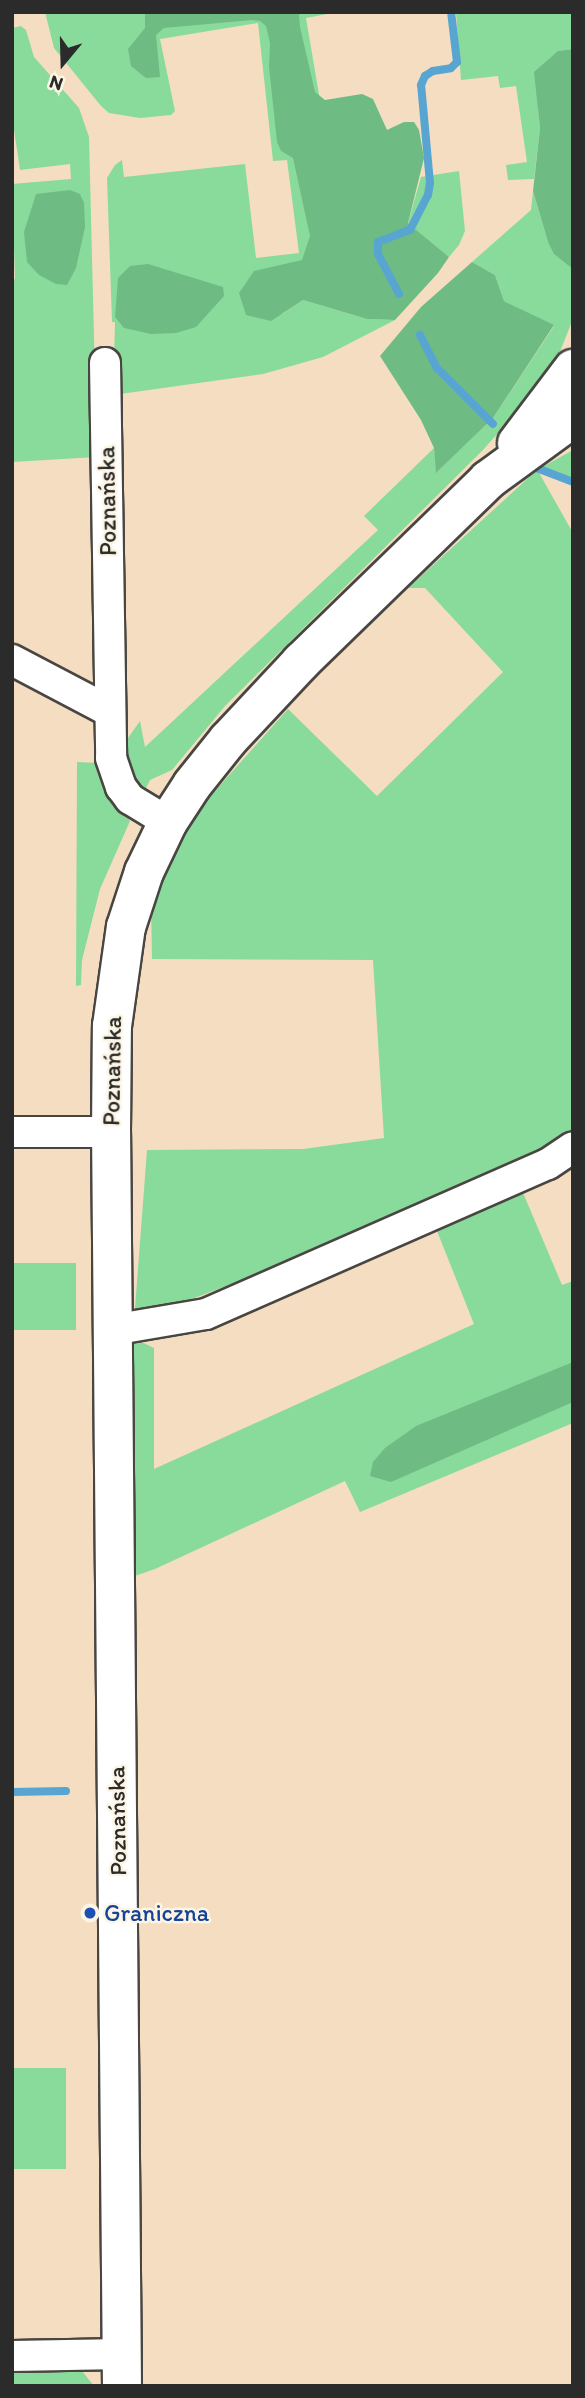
<!DOCTYPE html>
<html>
<head>
<meta charset="utf-8">
<style>
	body { margin:0 }
	#map { position:relative; width:585px; height:2398px; overflow:hidden; background:#f4ddc1; font-family:Itim,sans-serif }
	div>[style] { position:absolute }
	[style*='--x'] { left:calc(var(--x)*1px); top:calc(var(--y)*1px); width:calc(var(--w)*1px); rotate:calc(var(--a)*1deg) }
	.green>* { inset:0; background:#89db9b; transform-origin:0 0 }
	.forest>* { inset:0; background:#6ebb83 }
	.stream>* { height:8px; margin:-4px; padding:0 4px; transform-origin:4px; border-radius:4px; background:#58a5d1 }
	.roads { filter:drop-shadow(2px 0 #494642) drop-shadow(-2px 0 #494642) drop-shadow(0 2px #494642) drop-shadow(0 -2px #494642) }
	.minor>* { height:30px; margin:-15px; padding:0 15px; transform-origin:15px; border-radius:15px; background:#fff }
	.secondary>* { height:38px; margin:-19px; padding:0 19px; transform-origin:19px; border-radius:19px; background:#fff }
	.dots>* { width:19px; height:19px; translate:-50% -50%; box-sizing:border-box; border:4px solid #fcf5e5; border-radius:50% }
	span { translate:-50% -50%; white-space:nowrap; text-align:center; line-height:1.15; -webkit-text-stroke:5px #fcf5e5; paint-order:stroke }
	.street-label { font-size:24px; color:#2b2b2b }
	.transit-label { font-size:24px; color:#164399 }
	.left { translate:0 -50%; text-align:left }
	.frame { position:absolute; inset:0; border:14px solid #2b2b2b; pointer-events:none }
	.north { position:absolute; left:28px; top:28px; width:70px; height:70px; -webkit-text-stroke:5px #fcf5e5; paint-order:stroke; rotate:199deg; font-size:19px; font-weight:700; line-height:28px; text-align:center; color:#2b2b2b }
	.north::after { content:''; display:block; margin:auto; width:24px; height:32px; background:#2b2b2b; clip-path:polygon(50% 0,100% 100%,50% 72%,0 100%) }
</style>
</head>
<body>
<div id="map">
	<div class="green">
		<div style="clip-path:polygon(45px 12px,338px 12px,306px 18px,344px 242px,243px 304px,282px 314px,303px 300px,367px 319px,395px 320px,323px 357px,263px 374px,113px 395px,115px 322px,112px 322px,107px 178px,115px 165px,122px 160px,124px 177px,245px 164px,256px 258px,299px 253px,287px 160px,273px 161px,258px 23px,160px 39px,175px 111px,171px 115px,140px 118px,109px 113px,101px 106px,54px 48px)"></div>
		<div style="clip-path:polygon(456px 12px,573px 12px,573px 49px,558px 51px,538px 109px,540px 128px,534px 179px,508px 180px,506px 165px,527px 162px,516px 86px,500px 88px,498px 76px,461px 80px)"></div>
		<div style="clip-path:polygon(21px 26px,26px 30px,34px 57px,79px 108px,89px 137px,97px 457px,12px 462px,12px 280px,15px 279px,12px 184px,71px 179px,70px 164px,20px 170px,12px 116px,12px 28px)"></div>
		<div style="clip-path:polygon(459px 171px,465px 231px,459px 245px,449px 257px,408px 223px,421px 177px)"></div>
		<div style="clip-path:polygon(533px 191px,548px 242px,573px 269px,573px 319px,551px 374px,482px 451px,225px 706px,172px 770px,150px 780px,146px 788px,139px 784px,126px 769px,123px 745px,140px 721px,145px 747px,378px 530px,364px 516px,434px 448px,437px 472px,493px 418px,554px 326px,504px 301px,495px 275px,472px 262px,531px 210px)"></div>
		<div style="clip-path:polygon(573px 450px,573px 482px,538px 471px,573px 533px,573px 1133px,376px 1229px,134px 1321px,147px 1150px,303px 1149px,384px 1138px,373px 960px,152px 959px,151px 902px,190px 819px,288px 709px,377px 796px,503px 672px,425px 588px,408px 588px,537px 470px)"></div>
		<div style="clip-path:polygon(77px 762px,97px 763px,106px 786px,130px 821px,100px 889px,82px 960px,81px 985px,76px 986px)"></div>
		<div style="clip-path:polygon(521px 1188px,562px 1285px,573px 1281px,573px 1423px,360px 1512px,345px 1481px,155px 1569px,129px 1578px,129px 1336px,154px 1348px,154px 1469px,474px 1324px,433px 1221px)"></div>
		<div style="left:12px;top:1263px;width:64px;height:67px"></div>
		<div style="left:12px;top:2068px;width:54px;height:101px"></div>
		<div style="clip-path:polygon(12px 2368px,82px 2371px,94px 2386px,12px 2386px)"></div>
	</div>
	<div class="forest">
		<div style="clip-path:polygon(145px 12px,303px 12px,299px 15px,300px 27px,315px 92px,325px 100px,362px 94px,373px 99px,387px 130px,404px 122px,414px 122px,419px 130px,424px 158px,408px 223px,449px 257px,438px 273px,395px 320px,367px 319px,303px 300px,271px 321px,246px 315px,239px 293px,254px 271px,302px 260px,310px 236px,293px 158px,281px 151px,277px 142px,269px 67px,270px 43px,266px 26px,260px 21px,252px 20px,164px 28px,156px 35px,160px 77px,146px 78px,131px 66px,128px 49px,145px 28px)"></div>
		<div style="clip-path:polygon(573px 49px,573px 269px,554px 254px,548px 242px,533px 191px,540px 128px,534px 72px,558px 51px)"></div>
		<div style="clip-path:polygon(70px 190px,80px 194px,84px 203px,85px 227px,76px 268px,67px 285px,56px 284px,39px 275px,27px 262px,24px 232px,36px 194px)"></div>
		<div style="clip-path:polygon(472px 262px,495px 275px,504px 301px,554px 325px,493px 418px,436px 473px,434px 448px,421px 420px,380px 356px,421px 307px)"></div>
		<div style="clip-path:polygon(148px 264px,223px 287px,224px 296px,196px 327px,176px 333px,151px 334px,124px 328px,115px 317px,118px 278px,130px 266px)"></div>
		<div style="clip-path:polygon(573px 1362px,573px 1402px,391px 1482px,370px 1476px,373px 1462px,385px 1448px,416px 1426px)"></div>
	</div>
	<div class="stream">
		<div style="--x:399;--y:294;--w:45;--a:-117.7"></div>
		<div style="--x:378;--y:254;--w:12;--a:-90"></div>
		<div style="--x:378;--y:242;--w:34;--a:-21"></div>
		<div style="--x:410;--y:230;--w:39;--a:-63"></div>
		<div style="--x:428;--y:195;--w:12;--a:-81"></div>
		<div style="--x:430;--y:183;--w:98;--a:-95.2"></div>
		<div style="--x:421;--y:85;--w:10;--a:-66"></div>
		<div style="--x:425;--y:76;--w:9;--a:-32"></div>
		<div style="--x:433;--y:71;--w:18;--a:-9"></div>
		<div style="--x:451;--y:68;--w:8;--a:-45"></div>
		<div style="--x:457;--y:62;--w:50;--a:-96.8"></div>
		<div style="--x:420;--y:335;--w:37;--a:63"></div>
		<div style="--x:437;--y:368;--w:79;--a:45"></div>
		<div style="--x:534;--y:467;--w:42;--a:21"></div>
		<div style="--x:12;--y:1792;--w:54;--a:-1.1"></div>
	</div>
	<div class="roads">
		<div class="minor">
			<div style="--x:105;--y:363;--w:395;--a:89.1"></div>
			<div style="--x:111;--y:758;--w:31;--a:71"></div>
			<div style="--x:121;--y:787;--w:15;--a:53"></div>
			<div style="--x:130;--y:799;--w:44;--a:31.2"></div>
			<div style="--x:12;--y:660;--w:110;--a:27.7"></div>
			<div style="--x:12;--y:1132;--w:99;--a:0"></div>
			<div style="--x:112;--y:1330;--w:95;--a:-9.7"></div>
			<div style="--x:206;--y:1314;--w:373;--a:-23.7"></div>
			<div style="--x:548;--y:1164;--w:30;--a:-34"></div>
			<div style="--x:12;--y:2356;--w:110;--a:-1"></div>
		</div>
		<div class="secondary">
			<div style="--x:517;--y:443;--w:93;--a:-52.9"></div>
			<div style="--x:122;--y:2386;--w:1254;--a:-90.5"></div>
			<div style="--x:111;--y:1132;--w:106;--a:-89.5"></div>
			<div style="--x:112;--y:1026;--w:100;--a:-82"></div>
			<div style="--x:126;--y:927;--w:58;--a:-71.9"></div>
			<div style="--x:144;--y:872;--w:55;--a:-64.4"></div>
			<div style="--x:168;--y:822;--w:44;--a:-57"></div>
			<div style="--x:192;--y:785;--w:58;--a:-51.3"></div>
			<div style="--x:228;--y:740;--w:107;--a:-46.9"></div>
			<div style="--x:301;--y:662;--w:261;--a:-44.2"></div>
			<div style="--x:488;--y:480;--w:105;--a:-36.1"></div>
		</div>
	</div>
	<div class="dots">
		<div style="left:90px;top:1913px;background:#1a4fb4"></div>
	</div>
	<div class="street-label">
		<span style="left:107px;top:501px;rotate:-91deg">Poznańska</span>
		<span style="left:112px;top:1071px;rotate:-89deg">Poznańska</span>
		<span style="left:117px;top:1821px;rotate:-91deg">Poznańska</span>
	</div>
	<div class="transit-label">
		<span class="left" style="left:104px;top:1913px">Graniczna</span>
	</div>
	<div class="frame"></div>
	<div class="north">N</div>
</div>
</body>
</html>
